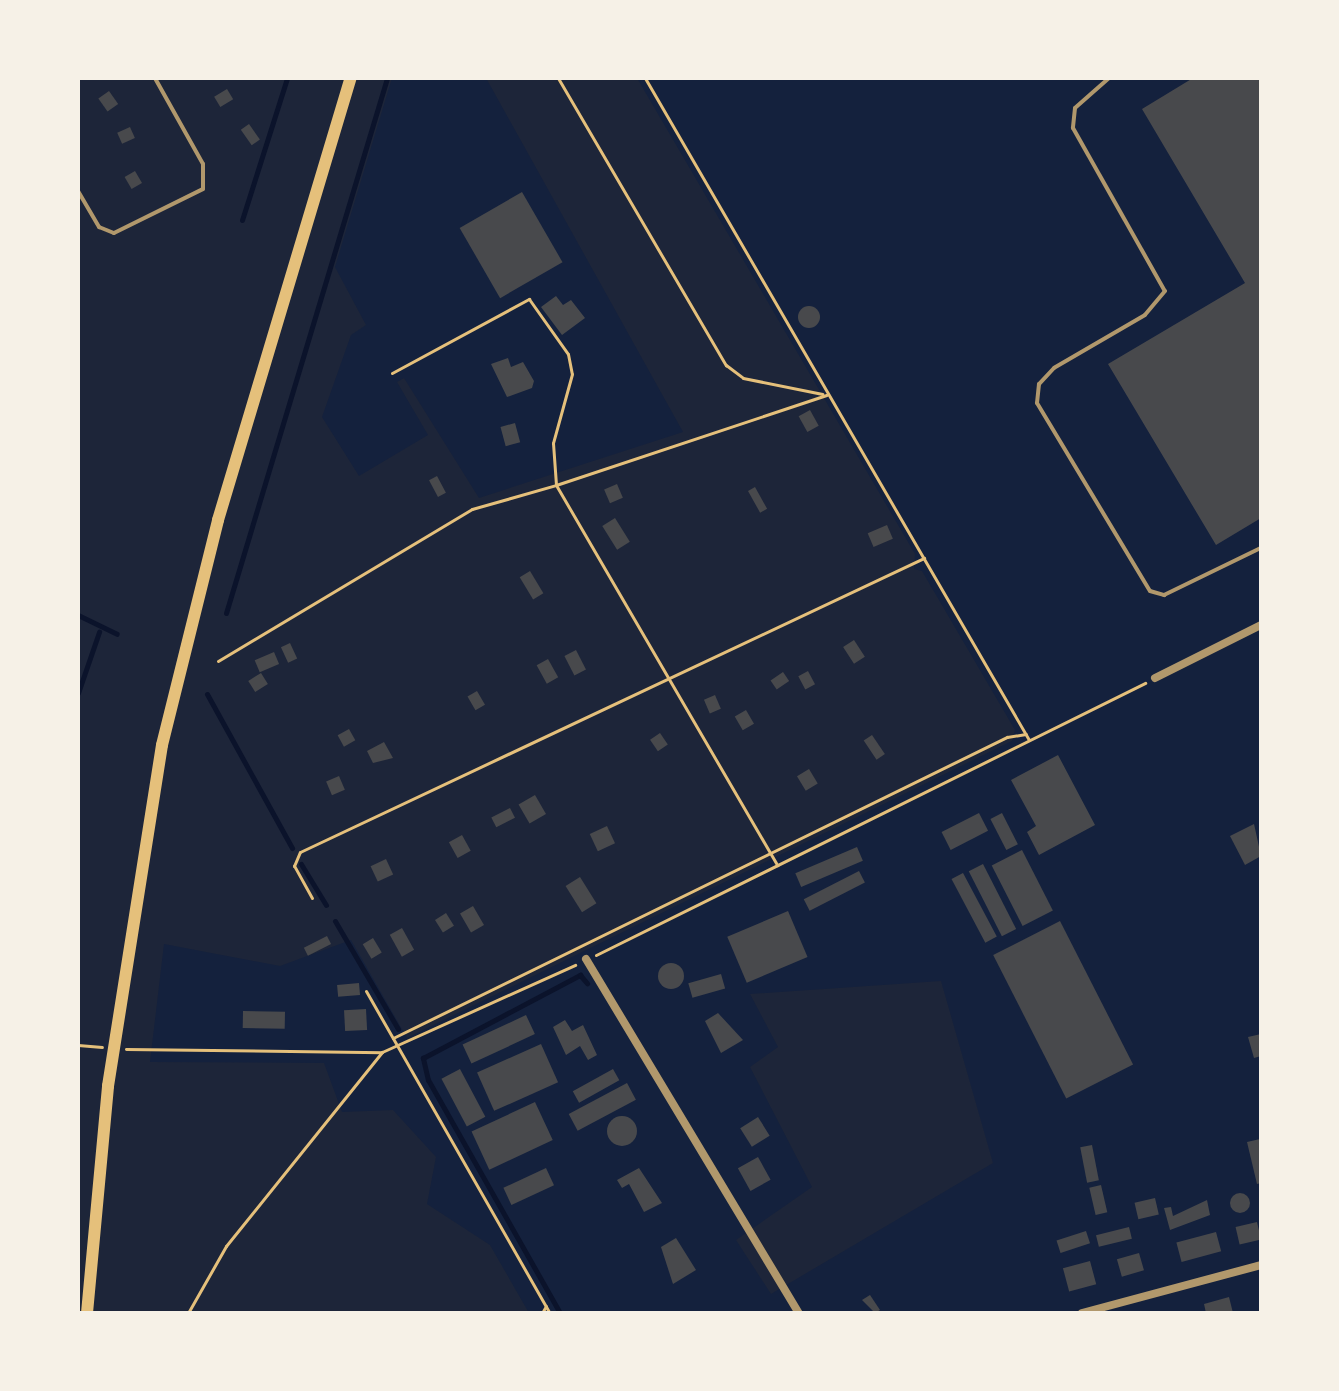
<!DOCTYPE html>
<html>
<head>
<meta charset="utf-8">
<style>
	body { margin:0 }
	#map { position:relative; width:1339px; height:1391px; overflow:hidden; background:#14213d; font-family:Quicksand,sans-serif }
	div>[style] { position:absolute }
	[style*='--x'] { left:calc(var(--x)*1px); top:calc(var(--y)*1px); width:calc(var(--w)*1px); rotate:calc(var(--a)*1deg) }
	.green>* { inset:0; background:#1d2539 }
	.stream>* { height:5px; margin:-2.5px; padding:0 2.5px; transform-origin:2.5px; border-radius:2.5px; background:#0b132b }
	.building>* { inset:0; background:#48494c; transform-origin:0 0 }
	.round { border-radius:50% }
	.path>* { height:3px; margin:-1.5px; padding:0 1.5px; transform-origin:1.5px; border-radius:1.5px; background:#e5c07b }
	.service>* { height:4px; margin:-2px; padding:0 2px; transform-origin:2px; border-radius:2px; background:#b1986c }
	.minor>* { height:8px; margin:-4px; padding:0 4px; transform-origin:4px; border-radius:4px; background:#b1986c }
	.primary>* { height:12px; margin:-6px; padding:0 6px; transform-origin:6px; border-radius:6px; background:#e5c07b }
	span { translate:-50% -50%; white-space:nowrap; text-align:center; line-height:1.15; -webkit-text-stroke:8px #f6f1e7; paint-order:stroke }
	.frame { position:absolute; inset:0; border:80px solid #f6f1e7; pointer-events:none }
</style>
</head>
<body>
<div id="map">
	<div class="green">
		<div style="clip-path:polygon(78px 78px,392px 78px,335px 267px,366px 325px,351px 335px,322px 417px,359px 476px,428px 435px,397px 382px,404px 378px,479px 498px,683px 432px,486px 78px,637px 78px,915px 554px,914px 569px,922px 571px,1015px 730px,1012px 741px,407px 1038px,351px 940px,280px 966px,164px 944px,150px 1062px,324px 1063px,342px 1112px,393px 1110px,436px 1157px,427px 1204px,490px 1245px,529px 1313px,78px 1313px)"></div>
		<div style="clip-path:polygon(941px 981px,993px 1163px,771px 1294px,736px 1240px,812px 1187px,750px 1067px,778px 1047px,750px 994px)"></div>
	</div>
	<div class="stream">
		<div style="--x:242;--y:220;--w:149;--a:-72.4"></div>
		<div style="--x:226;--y:613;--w:559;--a:-73.25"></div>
		<div style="--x:78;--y:615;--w:43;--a:26"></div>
		<div style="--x:78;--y:693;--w:65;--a:-71"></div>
		<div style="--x:207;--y:694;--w:176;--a:61.1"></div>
		<div style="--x:301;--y:864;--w:48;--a:58.6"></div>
		<div style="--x:335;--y:921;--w:125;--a:59.7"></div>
		<div style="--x:560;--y:1313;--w:268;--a:-119.5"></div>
		<div style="--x:428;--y:1080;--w:23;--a:-103"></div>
		<div style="--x:423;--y:1058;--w:178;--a:-27.9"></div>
		<div style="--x:580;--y:975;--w:11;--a:49"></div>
	</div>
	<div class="building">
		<div style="clip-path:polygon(1193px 78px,1261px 78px,1261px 518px,1216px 545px,1108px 364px,1245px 283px,1142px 109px)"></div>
		<div style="left:227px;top:89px;width:12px;height:15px;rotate:59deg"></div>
		<div style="left:109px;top:91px;width:16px;height:13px;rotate:55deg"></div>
		<div style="left:249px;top:124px;width:19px;height:10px;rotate:55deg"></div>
		<div style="left:130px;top:127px;width:12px;height:14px;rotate:66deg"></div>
		<div style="left:135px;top:171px;width:14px;height:12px;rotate:60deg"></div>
		<div style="left:522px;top:192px;width:81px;height:72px;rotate:60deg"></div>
		<div style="clip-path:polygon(556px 296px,563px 305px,571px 300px,585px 318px,562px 335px,541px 307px)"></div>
		<div class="round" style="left:798px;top:306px;width:22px;height:22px"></div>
		<div style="clip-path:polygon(508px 358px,511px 367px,523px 362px,534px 381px,532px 388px,507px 397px,491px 364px)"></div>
		<div style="left:810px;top:410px;width:18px;height:13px;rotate:61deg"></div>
		<div style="left:515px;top:423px;width:20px;height:15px;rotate:75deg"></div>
		<div style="left:437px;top:476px;width:19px;height:9px;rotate:62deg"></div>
		<div style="left:617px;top:484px;width:15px;height:14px;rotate:67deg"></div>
		<div style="left:755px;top:487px;width:25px;height:8px;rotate:61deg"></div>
		<div style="left:615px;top:518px;width:28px;height:15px;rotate:58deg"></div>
		<div style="left:887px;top:525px;width:15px;height:21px;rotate:67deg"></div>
		<div style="left:530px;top:571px;width:26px;height:12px;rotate:59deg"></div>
		<div style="left:854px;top:640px;width:20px;height:13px;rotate:57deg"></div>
		<div style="left:290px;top:643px;width:17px;height:10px;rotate:65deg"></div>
		<div style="left:576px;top:650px;width:22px;height:13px;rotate:63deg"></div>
		<div style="left:274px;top:652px;width:13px;height:21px;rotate:67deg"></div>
		<div style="left:548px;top:659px;width:21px;height:13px;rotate:61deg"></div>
		<div style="left:808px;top:671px;width:15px;height:11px;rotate:62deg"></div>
		<div style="left:783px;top:672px;width:11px;height:15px;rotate:56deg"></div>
		<div style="left:261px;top:673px;width:13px;height:15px;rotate:58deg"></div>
		<div style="left:477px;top:691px;width:16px;height:11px;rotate:60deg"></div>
		<div style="left:715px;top:695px;width:15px;height:12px;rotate:67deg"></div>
		<div style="left:746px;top:710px;width:16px;height:13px;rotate:60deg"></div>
		<div style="left:349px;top:729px;width:13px;height:13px;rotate:61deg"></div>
		<div style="left:660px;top:733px;width:14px;height:12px;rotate:56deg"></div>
		<div style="left:872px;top:735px;width:23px;height:10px;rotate:56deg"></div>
		<div style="clip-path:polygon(384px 742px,393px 758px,373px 763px,367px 751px)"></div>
		<div style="clip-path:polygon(1058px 755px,1095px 825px,1039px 855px,1027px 832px,1036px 826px,1011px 780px)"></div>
		<div style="left:809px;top:769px;width:17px;height:14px;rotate:59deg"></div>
		<div style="left:339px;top:776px;width:15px;height:14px;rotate:67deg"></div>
		<div style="left:535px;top:795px;width:22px;height:19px;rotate:60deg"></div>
		<div style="left:510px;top:808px;width:11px;height:21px;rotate:63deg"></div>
		<div style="left:979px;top:813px;width:20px;height:42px;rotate:63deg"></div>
		<div style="left:1002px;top:813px;width:35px;height:13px;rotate:63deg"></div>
		<div style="clip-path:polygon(1254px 824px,1261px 856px,1245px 865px,1230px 836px)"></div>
		<div style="left:607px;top:826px;width:19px;height:19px;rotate:65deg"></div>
		<div style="left:462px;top:835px;width:18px;height:15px;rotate:61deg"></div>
		<div style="left:857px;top:847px;width:15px;height:67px;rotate:67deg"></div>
		<div style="left:1022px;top:850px;width:68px;height:34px;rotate:63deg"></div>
		<div style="left:386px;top:859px;width:17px;height:17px;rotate:65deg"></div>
		<div style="left:983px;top:864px;width:73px;height:16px;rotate:63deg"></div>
		<div style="left:859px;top:871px;width:13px;height:62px;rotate:63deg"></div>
		<div style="left:963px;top:873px;width:72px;height:13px;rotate:62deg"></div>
		<div style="left:580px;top:877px;width:31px;height:17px;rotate:58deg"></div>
		<div style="left:473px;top:906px;width:22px;height:15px;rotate:60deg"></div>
		<div style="left:788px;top:911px;width:50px;height:66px;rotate:67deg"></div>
		<div style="left:446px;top:913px;width:15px;height:13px;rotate:58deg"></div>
		<div style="left:1060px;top:921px;width:161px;height:75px;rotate:63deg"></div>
		<div style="left:402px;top:928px;width:25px;height:14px;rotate:61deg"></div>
		<div style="left:327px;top:936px;width:9px;height:26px;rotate:63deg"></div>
		<div style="left:373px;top:938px;width:17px;height:12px;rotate:59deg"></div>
		<div class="round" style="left:658px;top:963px;width:26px;height:26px"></div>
		<div style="left:721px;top:974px;width:15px;height:34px;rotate:74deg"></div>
		<div style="left:359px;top:983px;width:12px;height:22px;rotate:85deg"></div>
		<div style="left:366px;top:1009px;width:21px;height:22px;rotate:87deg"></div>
		<div style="left:243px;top:1011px;width:42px;height:17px;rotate:1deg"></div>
		<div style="clip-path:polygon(718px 1013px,743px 1040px,721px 1053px,705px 1021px)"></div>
		<div style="left:526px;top:1015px;width:21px;height:70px;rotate:65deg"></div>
		<div style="clip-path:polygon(565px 1020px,572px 1031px,583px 1025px,597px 1055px,588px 1060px,580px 1046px,566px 1055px,553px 1027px)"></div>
		<div style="clip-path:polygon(1261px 1034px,1261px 1056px,1254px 1058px,1248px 1037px)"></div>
		<div style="left:541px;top:1044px;width:42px;height:70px;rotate:66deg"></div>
		<div style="left:460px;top:1069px;width:54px;height:21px;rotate:62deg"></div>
		<div style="left:613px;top:1069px;width:13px;height:46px;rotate:61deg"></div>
		<div style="left:627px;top:1083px;width:19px;height:66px;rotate:62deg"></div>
		<div style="left:535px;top:1102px;width:42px;height:70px;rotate:65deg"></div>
		<div class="round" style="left:607px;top:1116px;width:30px;height:30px"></div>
		<div style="left:758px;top:1117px;width:22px;height:21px;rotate:58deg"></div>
		<div style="clip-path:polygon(1260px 1139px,1261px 1183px,1257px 1184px,1247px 1142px)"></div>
		<div style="left:1092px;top:1145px;width:36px;height:12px;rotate:79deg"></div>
		<div style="left:758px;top:1157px;width:26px;height:23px;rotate:61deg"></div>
		<div style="left:546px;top:1168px;width:19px;height:47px;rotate:65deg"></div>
		<div style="clip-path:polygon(639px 1168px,662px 1203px,644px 1212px,629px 1184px,622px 1188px,617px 1180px)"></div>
		<div style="left:1101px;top:1185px;width:28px;height:12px;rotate:77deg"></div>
		<div class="round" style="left:1230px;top:1193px;width:20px;height:20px"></div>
		<div style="left:1155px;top:1198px;width:17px;height:21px;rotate:77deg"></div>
		<div style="clip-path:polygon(1207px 1200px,1210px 1215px,1170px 1230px,1164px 1208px,1171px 1207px,1173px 1216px)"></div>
		<div style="left:1257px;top:1222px;width:18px;height:22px;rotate:77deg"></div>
		<div style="left:1129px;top:1227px;width:12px;height:34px;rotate:76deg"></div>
		<div style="left:1086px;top:1231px;width:13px;height:31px;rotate:72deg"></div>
		<div style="left:1216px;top:1232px;width:20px;height:41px;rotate:75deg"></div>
		<div style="clip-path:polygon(676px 1238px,696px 1270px,673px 1284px,661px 1247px)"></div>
		<div style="left:1139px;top:1253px;width:18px;height:23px;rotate:74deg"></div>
		<div style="left:1090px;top:1261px;width:24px;height:28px;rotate:75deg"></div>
		<div style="clip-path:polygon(870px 1295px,880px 1310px,875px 1313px,862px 1300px)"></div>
		<div style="clip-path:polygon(1229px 1297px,1233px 1313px,1206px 1313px,1204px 1304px)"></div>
	</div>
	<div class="path">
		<div style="--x:558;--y:78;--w:333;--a:59.7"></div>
		<div style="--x:726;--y:365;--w:21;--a:37"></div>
		<div style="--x:743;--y:378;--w:81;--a:11.4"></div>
		<div style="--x:645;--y:78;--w:765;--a:59.88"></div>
		<div style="--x:392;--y:373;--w:156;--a:-28.4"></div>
		<div style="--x:529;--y:299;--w:67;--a:54.7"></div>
		<div style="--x:568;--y:354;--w:20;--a:79"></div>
		<div style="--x:572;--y:374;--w:72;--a:105.4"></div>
		<div style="--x:553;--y:443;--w:42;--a:85.9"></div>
		<div style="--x:556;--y:485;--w:285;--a:-18.4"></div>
		<div style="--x:218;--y:661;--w:296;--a:-30.9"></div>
		<div style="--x:472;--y:509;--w:87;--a:-15.9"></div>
		<div style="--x:556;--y:485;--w:440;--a:59.8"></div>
		<div style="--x:312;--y:898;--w:37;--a:-119"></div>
		<div style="--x:294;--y:866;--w:15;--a:-67"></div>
		<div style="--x:300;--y:852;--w:690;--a:-25.23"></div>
		<div style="--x:596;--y:955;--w:613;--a:-26.36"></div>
		<div style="--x:366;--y:991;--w:371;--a:60.3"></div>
		<div style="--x:393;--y:1038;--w:684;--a:-26.12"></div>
		<div style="--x:1007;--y:737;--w:19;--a:-9"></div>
		<div style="--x:78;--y:1045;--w:24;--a:5"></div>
		<div style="--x:126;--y:1049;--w:256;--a:0.7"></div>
		<div style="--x:382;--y:1052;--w:212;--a:-24.3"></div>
		<div style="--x:188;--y:1313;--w:77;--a:-60.4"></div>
		<div style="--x:226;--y:1246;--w:249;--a:-51.2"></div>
		<div style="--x:542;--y:1313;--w:8;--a:-60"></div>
	</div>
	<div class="service">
		<div style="--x:1109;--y:78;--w:45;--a:138.6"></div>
		<div style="--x:1075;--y:108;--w:20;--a:96"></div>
		<div style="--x:1073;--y:128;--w:187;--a:60.6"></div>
		<div style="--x:1165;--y:291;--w:31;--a:130"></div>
		<div style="--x:1145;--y:315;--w:105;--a:149.8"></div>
		<div style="--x:1054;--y:368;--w:22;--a:133"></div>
		<div style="--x:1039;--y:384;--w:19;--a:96"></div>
		<div style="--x:1037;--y:403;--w:219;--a:59"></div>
		<div style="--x:1150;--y:591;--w:15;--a:16"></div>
		<div style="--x:1164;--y:595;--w:108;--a:-25.9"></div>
		<div style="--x:78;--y:191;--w:42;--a:59.7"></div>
		<div style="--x:99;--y:227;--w:16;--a:22"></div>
		<div style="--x:114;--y:233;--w:99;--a:-26.3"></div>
		<div style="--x:203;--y:189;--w:25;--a:-90"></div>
		<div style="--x:203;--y:164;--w:98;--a:-119.2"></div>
	</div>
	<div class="minor">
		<div style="--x:1155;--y:678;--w:119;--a:-26.6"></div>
		<div style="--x:586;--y:959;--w:413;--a:59"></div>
		<div style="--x:1082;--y:1313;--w:185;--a:-15"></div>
	</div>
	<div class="primary">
		<div style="--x:87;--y:1313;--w:228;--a:-84.7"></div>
		<div style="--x:108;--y:1086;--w:345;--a:-81"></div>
		<div style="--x:162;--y:745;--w:232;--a:-76"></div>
		<div style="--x:218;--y:520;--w:462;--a:-73.3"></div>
	</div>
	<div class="frame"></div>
</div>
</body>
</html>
